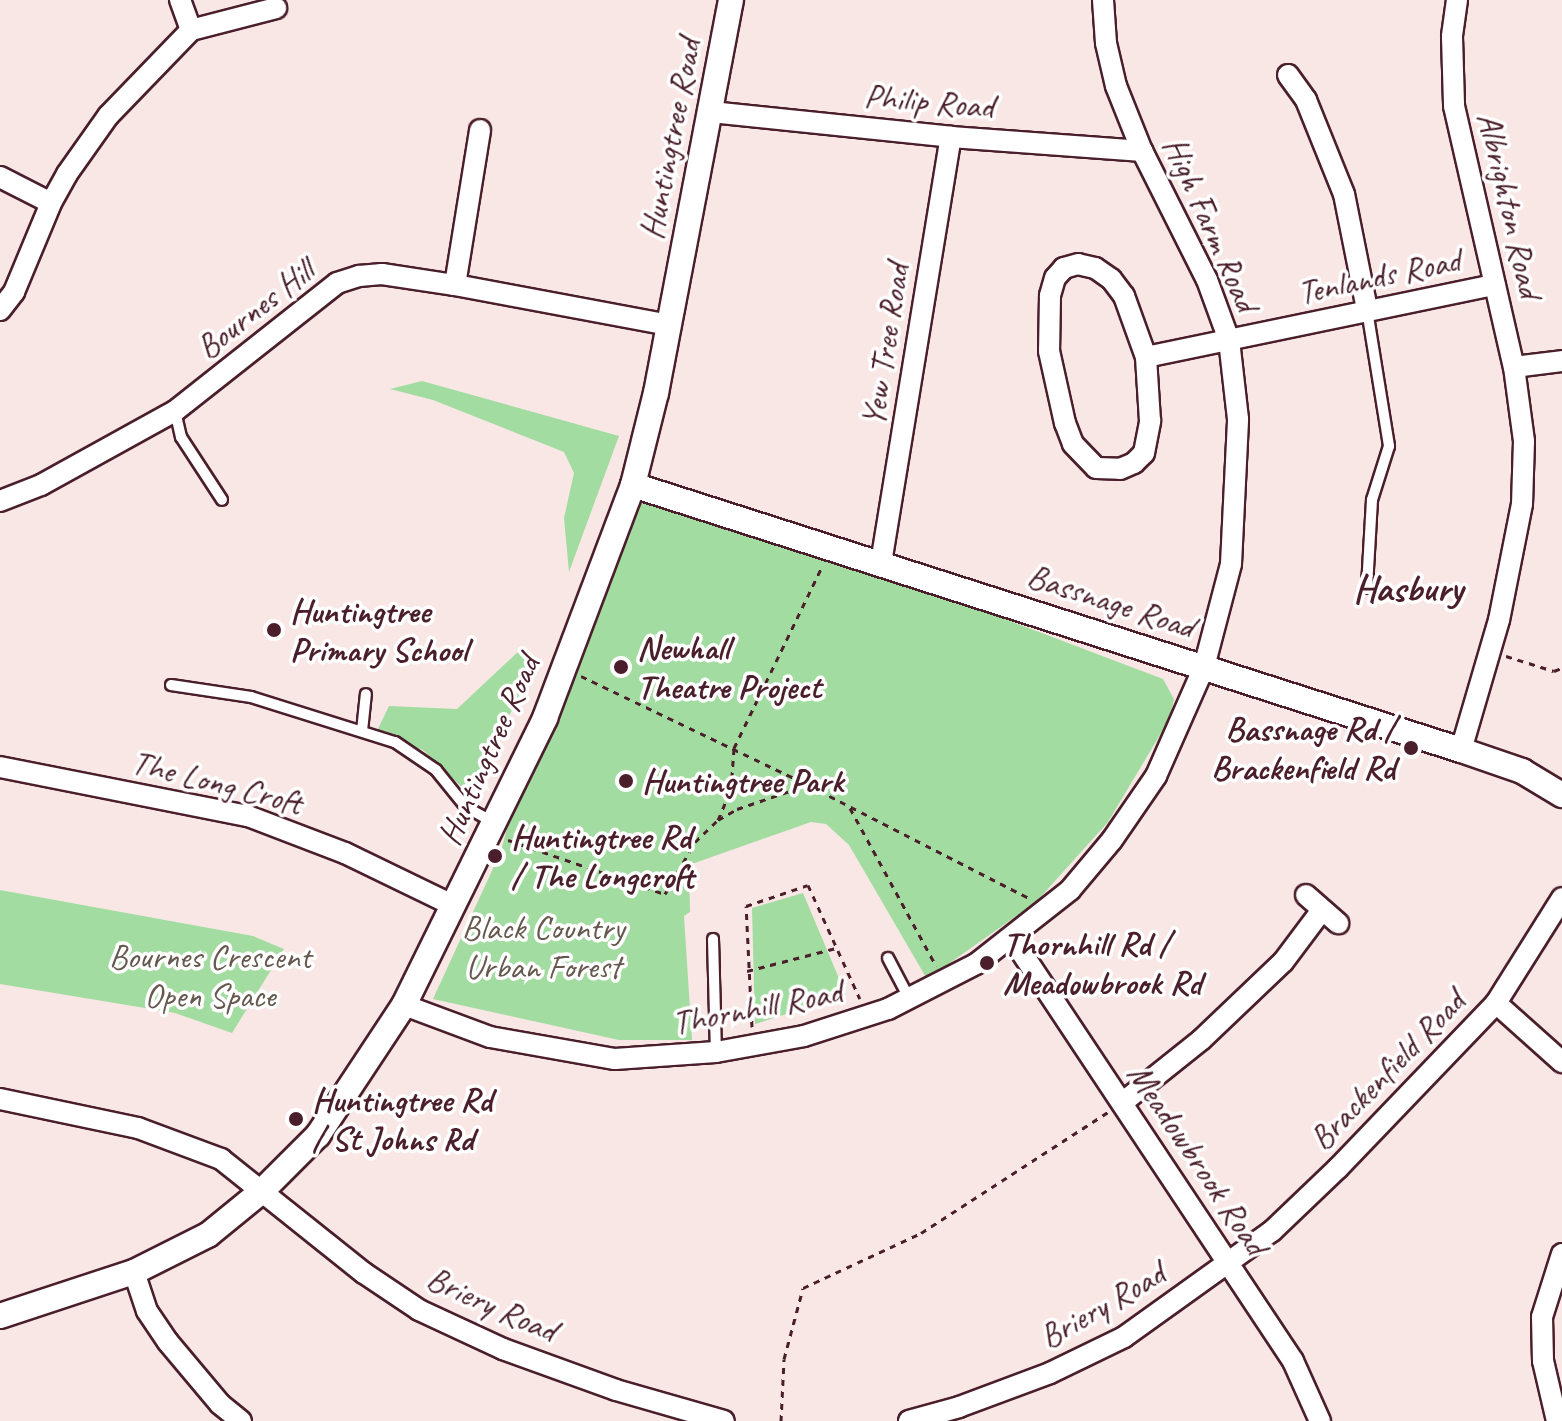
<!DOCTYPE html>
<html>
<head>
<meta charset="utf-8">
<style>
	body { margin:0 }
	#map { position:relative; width:1562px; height:1421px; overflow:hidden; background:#f8e7e5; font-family:Caveat,sans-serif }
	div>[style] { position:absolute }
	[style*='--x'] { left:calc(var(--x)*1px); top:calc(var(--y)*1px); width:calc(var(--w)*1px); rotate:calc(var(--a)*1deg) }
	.green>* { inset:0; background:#a3dca1 }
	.path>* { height:3px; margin-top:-1.5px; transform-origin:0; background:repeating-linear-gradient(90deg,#4a1f2b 0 6px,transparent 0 12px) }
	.roads { filter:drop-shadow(2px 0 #4a1f2b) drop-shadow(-2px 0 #4a1f2b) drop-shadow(0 2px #4a1f2b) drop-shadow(0 -2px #4a1f2b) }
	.service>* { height:10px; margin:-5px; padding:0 5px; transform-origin:5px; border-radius:5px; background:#fff }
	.minor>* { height:20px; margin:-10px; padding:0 10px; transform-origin:10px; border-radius:10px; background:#fff }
	.tertiary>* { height:24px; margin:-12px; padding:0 12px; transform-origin:12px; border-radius:12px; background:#fff }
	.dots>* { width:22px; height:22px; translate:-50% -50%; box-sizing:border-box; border:4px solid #fff; border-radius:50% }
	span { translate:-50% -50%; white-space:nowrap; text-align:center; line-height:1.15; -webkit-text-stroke:7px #fff; paint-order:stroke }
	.street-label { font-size:34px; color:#4a1f2b }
	.poi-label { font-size:34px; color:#4a1f2b; font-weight:700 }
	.left { translate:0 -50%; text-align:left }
	.right { translate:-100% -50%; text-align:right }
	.park-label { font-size:34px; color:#65584e }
	.quarter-label { font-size:38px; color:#4a1f2b; font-weight:700 }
</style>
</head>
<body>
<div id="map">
	<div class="green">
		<div style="clip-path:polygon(422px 381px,619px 436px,569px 572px,564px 518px,574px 473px,564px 452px,433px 400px,390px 389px)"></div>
		<div style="clip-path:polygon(635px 493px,876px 570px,1163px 679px,1174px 699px,1170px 718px,1108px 822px,1036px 902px,927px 979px,849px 845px,826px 824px,811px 822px,689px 865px,690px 912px,684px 916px,692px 1040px,619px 1040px,433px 999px,501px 851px,516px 795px)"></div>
		<div style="clip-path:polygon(521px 649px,536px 659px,471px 796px,423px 750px,375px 735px,389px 706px,457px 709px)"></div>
		<div style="clip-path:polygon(0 890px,253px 936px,284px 949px,232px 1033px,175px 1013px,0 984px)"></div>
		<div style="clip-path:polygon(803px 893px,846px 995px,755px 1024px,752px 908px)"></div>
	</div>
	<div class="path">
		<div style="--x:1506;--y:656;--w:50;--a:17.4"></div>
		<div style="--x:1554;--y:671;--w:9;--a:-21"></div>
		<div style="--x:581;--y:676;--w:252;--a:25.6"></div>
		<div style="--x:850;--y:808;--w:180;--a:61.4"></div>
		<div style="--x:718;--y:820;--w:33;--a:-67"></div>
		<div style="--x:731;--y:790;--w:42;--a:-85.9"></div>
		<div style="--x:734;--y:748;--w:201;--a:-64.1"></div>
		<div style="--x:508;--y:840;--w:166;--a:19"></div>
		<div style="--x:665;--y:894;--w:60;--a:-60"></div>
		<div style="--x:695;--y:842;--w:32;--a:-44"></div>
		<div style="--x:718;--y:820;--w:22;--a:-30"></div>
		<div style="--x:737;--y:809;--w:75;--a:-18.7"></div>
		<div style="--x:808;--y:785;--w:250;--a:27.1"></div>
		<div style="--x:747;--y:971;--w:92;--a:-14.5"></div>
		<div style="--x:752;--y:1027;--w:121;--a:-92.8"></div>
		<div style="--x:746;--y:906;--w:65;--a:-18.7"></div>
		<div style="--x:808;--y:885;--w:125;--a:65.5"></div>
		<div style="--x:781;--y:1421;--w:62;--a:-87.2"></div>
		<div style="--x:784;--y:1359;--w:73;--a:-75"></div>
		<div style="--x:803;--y:1288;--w:130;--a:-25"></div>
		<div style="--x:921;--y:1233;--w:223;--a:-32.9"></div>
	</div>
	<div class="roads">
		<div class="service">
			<div style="--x:1367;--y:310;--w:138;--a:80.8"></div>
			<div style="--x:1389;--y:446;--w:57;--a:107.5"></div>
			<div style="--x:1372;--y:500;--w:88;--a:93.3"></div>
			<div style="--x:175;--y:411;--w:27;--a:77"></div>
			<div style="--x:181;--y:437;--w:75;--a:56.9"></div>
			<div style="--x:171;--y:685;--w:81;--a:8.5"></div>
			<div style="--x:251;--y:697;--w:151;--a:17.4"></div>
			<div style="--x:395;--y:742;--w:50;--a:34.3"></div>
			<div style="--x:436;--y:770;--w:48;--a:51"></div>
			<div style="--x:466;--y:807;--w:31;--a:29"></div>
			<div style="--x:362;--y:731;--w:37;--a:-84"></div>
			<div style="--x:713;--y:939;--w:113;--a:88.5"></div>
			<div style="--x:888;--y:958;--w:45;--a:62.3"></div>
		</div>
		<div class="minor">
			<div style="--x:1457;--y:0;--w:37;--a:98"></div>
			<div style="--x:1452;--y:37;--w:69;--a:88.3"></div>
			<div style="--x:1454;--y:106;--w:268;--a:77.1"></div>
			<div style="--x:1514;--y:367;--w:75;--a:82.3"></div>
			<div style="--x:1524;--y:441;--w:63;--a:91.8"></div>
			<div style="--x:1522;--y:504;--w:118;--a:101.2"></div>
			<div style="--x:1499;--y:620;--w:135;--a:106.3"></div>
			<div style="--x:191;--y:30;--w:88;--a:-14.5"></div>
			<div style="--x:1288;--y:75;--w:31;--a:54"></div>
			<div style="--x:1306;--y:100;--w:101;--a:68"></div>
			<div style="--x:1344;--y:194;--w:117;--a:78.7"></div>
			<div style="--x:711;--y:112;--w:241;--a:5.9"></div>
			<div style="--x:951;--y:137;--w:192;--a:4.2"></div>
			<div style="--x:0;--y:177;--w:57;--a:27"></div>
			<div style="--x:455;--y:285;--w:157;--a:-80.8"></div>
			<div style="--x:0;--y:310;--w:23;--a:-52"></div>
			<div style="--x:14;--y:292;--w:96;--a:-67.4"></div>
			<div style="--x:51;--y:203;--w:33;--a:-61"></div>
			<div style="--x:67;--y:174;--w:71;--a:-54.7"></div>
			<div style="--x:108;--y:116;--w:120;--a:-46"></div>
			<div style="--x:191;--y:30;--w:32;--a:-110"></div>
			<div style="--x:1146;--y:357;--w:65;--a:-109.8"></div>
			<div style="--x:1124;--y:296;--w:21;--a:-127"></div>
			<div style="--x:1111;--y:279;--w:19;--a:-145"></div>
			<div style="--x:1095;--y:268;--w:17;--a:-167"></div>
			<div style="--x:1078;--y:264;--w:15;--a:164"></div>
			<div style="--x:1064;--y:268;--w:13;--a:132"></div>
			<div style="--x:1055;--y:278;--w:19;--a:106"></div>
			<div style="--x:1050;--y:296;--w:55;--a:91"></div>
			<div style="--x:1049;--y:351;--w:74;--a:77.5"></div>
			<div style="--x:1065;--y:423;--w:22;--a:69"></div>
			<div style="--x:1073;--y:444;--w:33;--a:46"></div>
			<div style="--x:1096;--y:468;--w:24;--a:2"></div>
			<div style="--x:1120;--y:469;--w:15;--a:-23"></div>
			<div style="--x:1134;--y:463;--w:14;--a:-45"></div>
			<div style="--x:1144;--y:453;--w:33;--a:-79"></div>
			<div style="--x:1150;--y:421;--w:64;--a:-93.6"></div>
			<div style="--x:1146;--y:357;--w:356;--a:-11.7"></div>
			<div style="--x:1514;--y:367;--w:48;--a:-7.1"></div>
			<div style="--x:0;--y:501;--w:44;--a:-21.3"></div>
			<div style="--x:41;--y:485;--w:153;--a:-28.9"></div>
			<div style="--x:175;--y:411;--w:206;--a:-38.3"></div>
			<div style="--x:337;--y:283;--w:23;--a:-18"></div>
			<div style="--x:359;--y:276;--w:23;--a:-5"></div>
			<div style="--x:382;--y:274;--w:74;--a:8.6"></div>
			<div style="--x:455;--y:285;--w:218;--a:10.6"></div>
			<div style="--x:881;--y:563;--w:432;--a:-80.7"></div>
			<div style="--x:0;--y:767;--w:253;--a:11.2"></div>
			<div style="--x:248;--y:816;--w:104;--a:20.9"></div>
			<div style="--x:345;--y:853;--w:121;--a:25.9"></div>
			<div style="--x:1306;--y:895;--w:43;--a:41.2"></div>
			<div style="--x:1012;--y:938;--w:508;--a:56.4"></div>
			<div style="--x:1293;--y:1361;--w:66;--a:65.8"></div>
			<div style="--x:1496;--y:1003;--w:89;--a:41.8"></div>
			<div style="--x:404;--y:1005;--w:92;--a:20.4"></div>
			<div style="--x:490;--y:1037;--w:127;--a:10"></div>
			<div style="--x:615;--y:1059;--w:101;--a:-4"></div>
			<div style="--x:716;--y:1052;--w:89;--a:-10.3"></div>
			<div style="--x:804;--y:1036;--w:88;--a:-17.8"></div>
			<div style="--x:888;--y:1009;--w:99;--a:-27.1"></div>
			<div style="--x:976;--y:964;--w:120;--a:-38.2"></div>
			<div style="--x:1070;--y:890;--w:65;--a:-50"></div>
			<div style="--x:1112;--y:840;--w:78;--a:-55.5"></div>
			<div style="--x:1156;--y:776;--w:119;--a:-66.2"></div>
			<div style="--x:1204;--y:667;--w:106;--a:-75.3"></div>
			<div style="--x:1231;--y:564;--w:145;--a:-87.2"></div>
			<div style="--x:1238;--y:419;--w:80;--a:-96.5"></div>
			<div style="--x:1229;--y:340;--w:64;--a:-110.1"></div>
			<div style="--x:1207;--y:280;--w:144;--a:-116.7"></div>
			<div style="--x:1142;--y:151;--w:70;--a:-111.8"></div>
			<div style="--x:1116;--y:86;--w:44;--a:-103.1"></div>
			<div style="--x:1106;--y:43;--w:43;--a:-94"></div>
			<div style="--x:0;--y:1099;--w:141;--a:11.9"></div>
			<div style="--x:138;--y:1128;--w:89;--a:20.5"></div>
			<div style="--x:221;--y:1159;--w:183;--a:38.6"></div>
			<div style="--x:364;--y:1273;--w:66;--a:33.9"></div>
			<div style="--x:419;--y:1310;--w:93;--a:24.9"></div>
			<div style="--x:503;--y:1349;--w:120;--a:19.9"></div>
			<div style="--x:616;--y:1390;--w:112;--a:16"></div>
			<div style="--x:1122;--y:1103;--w:101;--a:-38.6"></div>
			<div style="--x:1201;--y:1040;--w:113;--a:-43.6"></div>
			<div style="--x:1283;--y:962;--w:65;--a:-53.1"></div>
			<div style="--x:134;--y:1272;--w:41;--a:71.6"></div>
			<div style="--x:147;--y:1311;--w:37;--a:56"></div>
			<div style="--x:168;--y:1342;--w:81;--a:50"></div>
			<div style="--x:220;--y:1404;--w:27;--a:39"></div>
			<div style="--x:909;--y:1421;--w:52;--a:-15.6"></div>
			<div style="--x:959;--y:1407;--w:97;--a:-20.5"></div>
			<div style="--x:1050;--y:1373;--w:82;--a:-25.9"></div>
			<div style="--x:1124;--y:1337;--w:182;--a:-35.6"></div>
			<div style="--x:1272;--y:1231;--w:91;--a:-43.7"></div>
			<div style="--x:1338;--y:1168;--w:228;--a:-46.2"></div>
			<div style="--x:1496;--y:1003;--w:124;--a:-57.8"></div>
			<div style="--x:1557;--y:1421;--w:62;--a:-103.1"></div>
			<div style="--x:1543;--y:1361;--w:44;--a:-91.3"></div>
			<div style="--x:1542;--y:1317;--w:66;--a:-72.4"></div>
		</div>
		<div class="tertiary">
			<div style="--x:633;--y:485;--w:869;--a:17.75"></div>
			<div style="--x:1461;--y:750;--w:65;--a:19"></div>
			<div style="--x:1522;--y:771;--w:47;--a:31"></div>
			<div style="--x:0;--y:1316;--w:141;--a:-18.2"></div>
			<div style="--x:134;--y:1272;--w:83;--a:-26.6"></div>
			<div style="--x:208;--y:1235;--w:70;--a:-39.2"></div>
			<div style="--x:262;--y:1191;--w:79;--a:-45"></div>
			<div style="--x:318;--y:1135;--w:156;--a:-56.5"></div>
			<div style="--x:404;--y:1005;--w:320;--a:-63.8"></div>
			<div style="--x:545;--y:718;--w:249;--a:-69.3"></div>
			<div style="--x:633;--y:485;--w:95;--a:-76"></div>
			<div style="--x:656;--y:393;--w:400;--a:-79.2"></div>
		</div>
	</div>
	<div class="dots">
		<div style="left:274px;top:630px;background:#4a1f2b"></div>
		<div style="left:621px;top:667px;background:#4a1f2b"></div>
		<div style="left:1411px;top:748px;background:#4a1f2b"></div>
		<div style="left:626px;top:781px;background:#4a1f2b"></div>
		<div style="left:495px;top:856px;background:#4a1f2b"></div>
		<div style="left:987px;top:963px;background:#4a1f2b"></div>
		<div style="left:296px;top:1119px;background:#4a1f2b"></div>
	</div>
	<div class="street-label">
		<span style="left:929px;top:101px;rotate:5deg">Philip Road</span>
		<span style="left:670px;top:139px;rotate:-79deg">Huntingtree Road</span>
		<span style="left:1510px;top:205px;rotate:77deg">Albrighton Road</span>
		<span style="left:1211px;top:224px;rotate:66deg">High Farm Road</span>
		<span style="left:1379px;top:276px;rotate:-12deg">Tenlands Road</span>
		<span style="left:255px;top:309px;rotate:-38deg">Bournes Hill</span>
		<span style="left:885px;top:345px;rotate:-81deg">Yew Tree Road</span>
		<span style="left:1111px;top:601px;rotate:18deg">Bassnage Road</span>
		<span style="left:488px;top:750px;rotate:-66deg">Huntingtree Road</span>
		<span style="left:217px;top:782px;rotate:14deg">The Long Croft</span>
		<span style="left:757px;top:1007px;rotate:-11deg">Thornhill Road</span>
		<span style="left:1387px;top:1070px;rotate:-46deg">Brackenfield Road</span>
		<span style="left:1198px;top:1159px;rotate:56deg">Meadowbrook Road</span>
		<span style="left:492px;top:1304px;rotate:24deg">Briery Road</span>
		<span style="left:1102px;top:1305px;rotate:-30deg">Briery Road</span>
	</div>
	<div class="poi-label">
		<span class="left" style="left:290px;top:630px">Huntingtree<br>Primary School</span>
		<span class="left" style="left:637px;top:667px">Newhall<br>Theatre Project</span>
		<span class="right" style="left:1395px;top:748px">Bassnage Rd /<br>Brackenfield Rd</span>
		<span class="left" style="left:642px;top:781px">Huntingtree Park</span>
		<span class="left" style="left:511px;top:856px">Huntingtree Rd<br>/ The Longcroft</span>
		<span class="left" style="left:1003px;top:963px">Thornhill Rd /<br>Meadowbrook Rd</span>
		<span class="left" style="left:312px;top:1119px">Huntingtree Rd<br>/ St Johns Rd</span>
	</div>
	<div class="park-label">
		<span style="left:543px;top:947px">Black Country<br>Urban Forest</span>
		<span style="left:210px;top:976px">Bournes Crescent<br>Open Space</span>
	</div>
	<div class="quarter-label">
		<span style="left:1408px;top:589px">Hasbury</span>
	</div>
</div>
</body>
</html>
